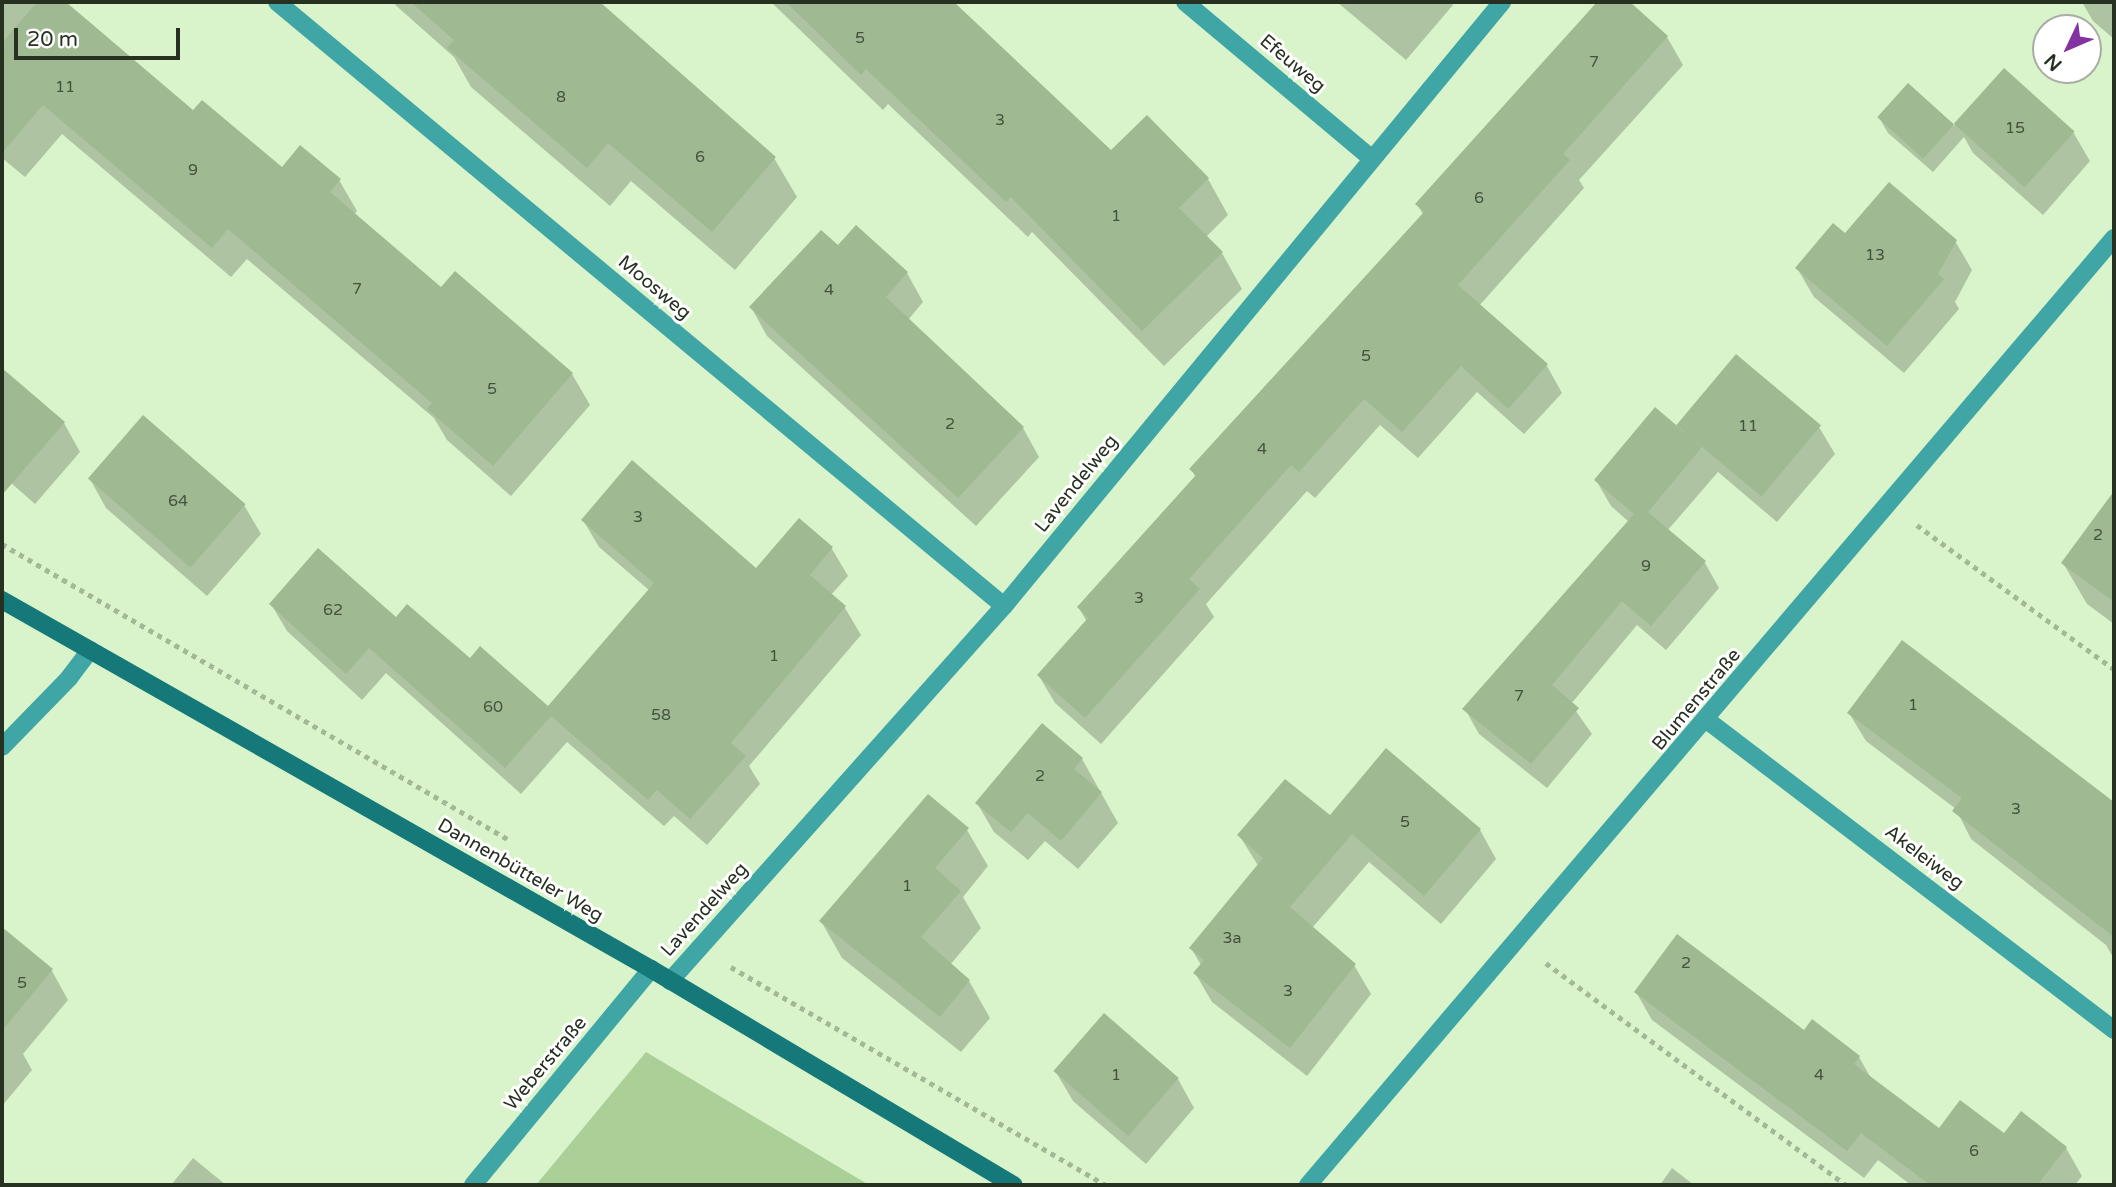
<!DOCTYPE html>
<html>
<head>
<meta charset="utf-8">
<style>
	body { margin:0 }
	#map { position:relative; width:2116px; height:1187px; overflow:hidden; background:#d9f4cb; font-family:"Varela Round",sans-serif }
	div>[style] { position:absolute }
	[style*='--x'] { left:calc(var(--x)*1px); top:calc(var(--y)*1px); width:calc(var(--w)*1px); rotate:calc(var(--a)*1deg) }
	.green>* { inset:0; background:#aad097 }
	.shadow>* { inset:0; background:#0003 }
	.building>* { inset:0; background:#9fba92; transform-origin:0 0 }
	.path>* { height:4.5px; margin-top:-2.25px; transform-origin:0; background:repeating-linear-gradient(90deg,#a2b897 0 5px,transparent 0 10px) }
	.street>* { height:18px; margin:-9px; padding:0 9px; transform-origin:9px; border-radius:9px; background:#40a5a5 }
	.secondary>* { height:18px; margin:-9px; padding:0 9px; transform-origin:9px; border-radius:9px; background:#167979 }
	span { translate:-50% -50%; white-space:nowrap; text-align:center; line-height:1.15; -webkit-text-stroke:6px #fff; paint-order:stroke }
	.number-label { font-size:16px; color:#44533d }
	.number-label span { -webkit-text-stroke-width:0 }
	.street-label { font-size:19px; color:#263121 }
	.frame { position:absolute; inset:0; border:4px solid #263121; pointer-events:none }
	.north { position:absolute; left:2032px; top:14px; width:70px; height:70px; box-sizing:border-box; background:#fff; border:2px solid #a8ada6; border-radius:50%; rotate:226deg; font-size:19px; font-weight:700; line-height:28px; text-align:center; color:#263121 }
	.north::after { content:''; display:block; margin:auto; width:24px; height:32px; background:#8332a1; clip-path:polygon(50% 0,100% 100%,50% 72%,0 100%) }
	.scale { position:absolute; left:14px; top:28px; width:166px; height:32px; box-sizing:border-box; border:4px solid #263121; border-top:0; padding-left:9px; font-size:21px; line-height:24px; white-space:nowrap; color:#263121; -webkit-text-stroke:5px #fff; paint-order:stroke }
</style>
</head>
<body>
<div id="map">
	<div class="green">
		<div style="clip-path:polygon(646px 1052px,869px 1185px,536px 1185px)"></div>
	</div>
	<div class="shadow">
		<div style="clip-path:polygon(2px 2px,63px 2px,193px 113px,282px 169px,339px 180px,357px 211px,354px 215px,441px 290px,455px 274px,572px 374px,590px 405px,511px 496px,447px 440px,434px 418px,247px 259px,231px 277px,62px 134px,25px 177px,2px 158px)"></div>
		<div style="clip-path:polygon(392px 2px,596px 2px,774px 158px,797px 197px,735px 270px,631px 181px,610px 206px,471px 87px,454px 57px)"></div>
		<div style="clip-path:polygon(771px 2px,944px 2px,1112px 153px,1208px 179px,1228px 215px,1206px 237px,1222px 253px,1242px 289px,1164px 366px,1032px 232px,1028px 237px,888px 104px,883px 110px)"></div>
		<div style="clip-path:polygon(1337px 2px,1451px 2px,1453px 5px,1406px 60px)"></div>
		<div style="clip-path:polygon(1599px 2px,1627px 2px,1667px 37px,1683px 65px,1579px 180px,1584px 188px,1479px 306px,1547px 366px,1562px 393px,1524px 434px,1477px 392px,1418px 458px,1380px 425px,1315px 498px,1307px 491px,1206px 604px,1214px 617px,1101px 744px,1055px 703px,1039px 676px,1087px 622px,1079px 608px,1196px 478px,1191px 469px,1424px 216px,1417px 204px)"></div>
		<div style="clip-path:polygon(2082px 2px,2114px 2px,2114px 39px,2093px 21px)"></div>
		<div style="clip-path:polygon(2004px 71px,2073px 132px,2090px 161px,2043px 215px,1973px 153px,1964px 137px,1933px 172px,1888px 133px,1880px 119px,1909px 86px,1954px 126px)"></div>
		<div style="clip-path:polygon(1955px 241px,1972px 270px,1955px 302px,1959px 309px,1904px 373px,1814px 297px,1797px 268px)"></div>
		<div style="clip-path:polygon(838px 248px,907px 273px,923px 302px,908px 320px,1023px 428px,1039px 457px,976px 526px,767px 336px,751px 307px)"></div>
		<div style="clip-path:polygon(2px 370px,64px 423px,80px 452px,35px 504px,2px 475px)"></div>
		<div style="clip-path:polygon(1819px 427px,1835px 454px,1777px 522px,1718px 472px,1667px 531px,1705px 563px,1719px 588px,1666px 650px,1637px 625px,1571px 704px,1592px 734px,1547px 788px,1479px 734px,1465px 709px,1629px 522px,1611px 506px,1596px 480px,1682px 432px)"></div>
		<div style="clip-path:polygon(90px 479px,244px 505px,261px 534px,207px 596px,106px 508px)"></div>
		<div style="clip-path:polygon(2114px 494px,2114px 624px,2087px 604px,2063px 563px)"></div>
		<div style="clip-path:polygon(583px 520px,756px 571px,799px 521px,832px 549px,848px 576px,831px 595px,845px 608px,861px 635px,749px 766px,760px 784px,707px 845px,674px 816px,664px 826px,567px 742px,521px 794px,386px 673px,362px 700px,287px 631px,271px 604px,396px 619px,548px 708px,650px 591px,599px 547px)"></div>
		<div style="clip-path:polygon(1902px 643px,2114px 804px,2114px 959px,2106px 945px,1971px 839px,1956px 809px,1866px 741px,1849px 713px)"></div>
		<div style="clip-path:polygon(1082px 759px,1118px 823px,1078px 869px,1045px 841px,1028px 860px,994px 832px,977px 803px)"></div>
		<div style="clip-path:polygon(1330px 818px,1480px 830px,1496px 859px,1441px 924px,1369px 862px,1312px 928px,1354px 965px,1371px 994px,1307px 1076px,1212px 1002px,1195px 973px,1201px 965px,1191px 948px,1259px 867px,1239px 835px)"></div>
		<div style="clip-path:polygon(967px 830px,988px 866px,963px 897px,981px 928px,950px 965px,969px 981px,990px 1018px,961px 1052px,842px 958px,821px 921px)"></div>
		<div style="clip-path:polygon(2px 929px,52px 971px,68px 1000px,23px 1054px,32px 1070px,2px 1106px)"></div>
		<div style="clip-path:polygon(1636px 992px,1804px 1032px,1859px 1057px,1872px 1080px,1939px 1130px,2066px 1148px,2082px 1176px,2075px 1185px,1911px 1185px,1878px 1160px,1864px 1178px,1652px 1020px)"></div>
		<div style="clip-path:polygon(1056px 1072px,1178px 1079px,1194px 1108px,1146px 1164px,1073px 1101px)"></div>
		<div style="clip-path:polygon(193px 1158px,226px 1185px,171px 1185px)"></div>
		<div style="clip-path:polygon(1672px 1168px,1694px 1185px,1660px 1185px)"></div>
	</div>
	<div class="building">
		<div style="clip-path:polygon(37px 2px,66px 2px,193px 110px,202px 100px,282px 167px,300px 145px,341px 179px,330px 192px,441px 287px,455px 271px,573px 373px,493px 466px,427px 409px,432px 403px,228px 229px,212px 248px,43px 105px,2px 153px,2px 43px)"></div>
		<div style="clip-path:polygon(411px 2px,600px 2px,776px 157px,712px 232px,608px 143px,587px 168px,447px 48px,454px 40px)"></div>
		<div style="clip-path:polygon(786px 2px,954px 2px,1111px 150px,1147px 115px,1209px 178px,1179px 208px,1223px 252px,1142px 331px,1011px 197px,1006px 202px,866px 69px,861px 75px)"></div>
		<div style="clip-path:polygon(1597px 2px,1630px 2px,1668px 36px,1563px 154px,1570px 160px,1458px 285px,1548px 364px,1508px 409px,1461px 366px,1402px 432px,1364px 399px,1299px 472px,1291px 465px,1189px 579px,1200px 589px,1085px 718px,1037px 675px,1088px 618px,1077px 607px,1196px 475px,1189px 469px,1424px 212px,1415px 204px)"></div>
		<div style="left:2004px;top:68px;width:95px;height:75px;rotate:42deg"></div>
		<div style="left:1908px;top:83px;width:62px;height:46px;rotate:42deg"></div>
		<div style="clip-path:polygon(1889px 182px,1957px 240px,1938px 274px,1944px 279px,1887px 346px,1795px 268px,1833px 223px,1845px 233px)"></div>
		<div style="clip-path:polygon(856px 225px,908px 272px,886px 297px,1024px 427px,958px 498px,749px 307px,821px 230px,838px 245px)"></div>
		<div style="left:1736px;top:354px;width:111px;height:93px;rotate:40deg"></div>
		<div style="clip-path:polygon(2px 368px,65px 422px,2px 495px)"></div>
		<div style="clip-path:polygon(1655px 407px,1702px 447px,1648px 512px,1706px 561px,1651px 626px,1622px 601px,1552px 685px,1579px 708px,1531px 764px,1462px 709px,1634px 514px,1594px 480px)"></div>
		<div style="left:143px;top:415px;width:136px;height:84px;rotate:41deg"></div>
		<div style="clip-path:polygon(632px 460px,756px 568px,799px 518px,833px 547px,810px 575px,846px 606px,731px 743px,746px 756px,690px 819px,657px 790px,648px 800px,551px 716px,505px 768px,369px 648px,346px 674px,269px 604px,318px 548px,396px 617px,407px 604px,470px 658px,480px 646px,548px 706px,654px 583px,581px 520px)"></div>
		<div style="clip-path:polygon(2114px 491px,2114px 602px,2061px 563px)"></div>
		<div style="clip-path:polygon(1902px 640px,2114px 802px,2114px 937px,1952px 811px,1962px 798px,1847px 713px)"></div>
		<div style="clip-path:polygon(1042px 723px,1083px 758px,1074px 769px,1102px 792px,1061px 841px,1028px 813px,1011px 832px,975px 803px)"></div>
		<div style="clip-path:polygon(1386px 748px,1481px 829px,1424px 896px,1352px 834px,1290px 907px,1356px 964px,1290px 1048px,1193px 973px,1204px 960px,1189px 948px,1263px 858px,1237px 835px,1285px 779px,1330px 815px)"></div>
		<div style="clip-path:polygon(928px 794px,969px 828px,935px 868px,961px 891px,921px 937px,970px 980px,940px 1017px,819px 921px)"></div>
		<div style="clip-path:polygon(2px 927px,53px 969px,2px 1031px)"></div>
		<div style="clip-path:polygon(1677px 934px,1804px 1030px,1812px 1019px,1860px 1056px,1854px 1064px,1939px 1128px,1960px 1100px,2004px 1133px,2021px 1111px,2067px 1147px,2037px 1185px,1930px 1185px,1861px 1133px,1847px 1151px,1634px 992px)"></div>
		<div style="left:1104px;top:1013px;width:99px;height:77px;rotate:41deg"></div>
	</div>
	<div class="path">
		<div style="--x:1917;--y:525;--w:244;--a:36.2"></div>
		<div style="--x:2;--y:544;--w:589;--a:30.26"></div>
		<div style="--x:1546;--y:963;--w:373;--a:36.5"></div>
		<div style="--x:731;--y:967;--w:433;--a:30.2"></div>
	</div>
	<div class="street">
		<div style="--x:277;--y:2;--w:945;--a:39.72"></div>
		<div style="--x:1185;--y:2;--w:243;--a:40"></div>
		<div style="--x:1708;--y:721;--w:510;--a:37.27"></div>
		<div style="--x:2;--y:747;--w:96;--a:-45.8"></div>
		<div style="--x:69;--y:678;--w:35;--a:-53"></div>
		<div style="--x:670;--y:981;--w:502;--a:-48.31"></div>
		<div style="--x:1004;--y:606;--w:783;--a:-50.49"></div>
		<div style="--x:473;--y:1185;--w:280;--a:-50.5"></div>
		<div style="--x:1308;--y:1185;--w:1244;--a:-49.6"></div>
	</div>
	<div class="secondary">
		<div style="--x:2;--y:600;--w:747;--a:29.62"></div>
		<div style="--x:651;--y:969;--w:422;--a:30.8"></div>
	</div>
	<div class="number-label">
		<span style="left:860px;top:38px">5</span>
		<span style="left:1594px;top:62px">7</span>
		<span style="left:65px;top:87px">11</span>
		<span style="left:561px;top:97px">8</span>
		<span style="left:1000px;top:120px">3</span>
		<span style="left:2015px;top:128px">15</span>
		<span style="left:700px;top:157px">6</span>
		<span style="left:193px;top:170px">9</span>
		<span style="left:1479px;top:198px">6</span>
		<span style="left:1116px;top:216px">1</span>
		<span style="left:1875px;top:255px">13</span>
		<span style="left:357px;top:289px">7</span>
		<span style="left:829px;top:290px">4</span>
		<span style="left:1366px;top:356px">5</span>
		<span style="left:492px;top:389px">5</span>
		<span style="left:950px;top:424px">2</span>
		<span style="left:1748px;top:426px">11</span>
		<span style="left:1262px;top:449px">4</span>
		<span style="left:178px;top:501px">64</span>
		<span style="left:638px;top:517px">3</span>
		<span style="left:2098px;top:535px">2</span>
		<span style="left:1646px;top:566px">9</span>
		<span style="left:1139px;top:598px">3</span>
		<span style="left:333px;top:610px">62</span>
		<span style="left:774px;top:656px">1</span>
		<span style="left:1519px;top:696px">7</span>
		<span style="left:1913px;top:705px">1</span>
		<span style="left:493px;top:707px">60</span>
		<span style="left:661px;top:715px">58</span>
		<span style="left:1040px;top:776px">2</span>
		<span style="left:2016px;top:809px">3</span>
		<span style="left:1405px;top:822px">5</span>
		<span style="left:907px;top:886px">1</span>
		<span style="left:1232px;top:938px">3a</span>
		<span style="left:1686px;top:963px">2</span>
		<span style="left:22px;top:983px">5</span>
		<span style="left:1288px;top:991px">3</span>
		<span style="left:1116px;top:1075px">1</span>
		<span style="left:1819px;top:1075px">4</span>
		<span style="left:1974px;top:1151px">6</span>
	</div>
	<div class="street-label">
		<span style="left:1292px;top:64px;rotate:40deg">Efeuweg</span>
		<span style="left:654px;top:288px;rotate:40deg">Moosweg</span>
		<span style="left:1077px;top:484px;rotate:-51deg">Lavendelweg</span>
		<span style="left:1697px;top:700px;rotate:-50deg">Blumenstraße</span>
		<span style="left:1924px;top:858px;rotate:37deg">Akeleiweg</span>
		<span style="left:520px;top:871px;rotate:30deg">Dannenbütteler Weg</span>
		<span style="left:705px;top:910px;rotate:-48deg">Lavendelweg</span>
		<span style="left:546px;top:1064px;rotate:-50deg">Weberstraße</span>
	</div>
	<div class="frame"></div>
	<div class="north">N</div>
	<div class="scale">20 m</div>
</div>
</body>
</html>
